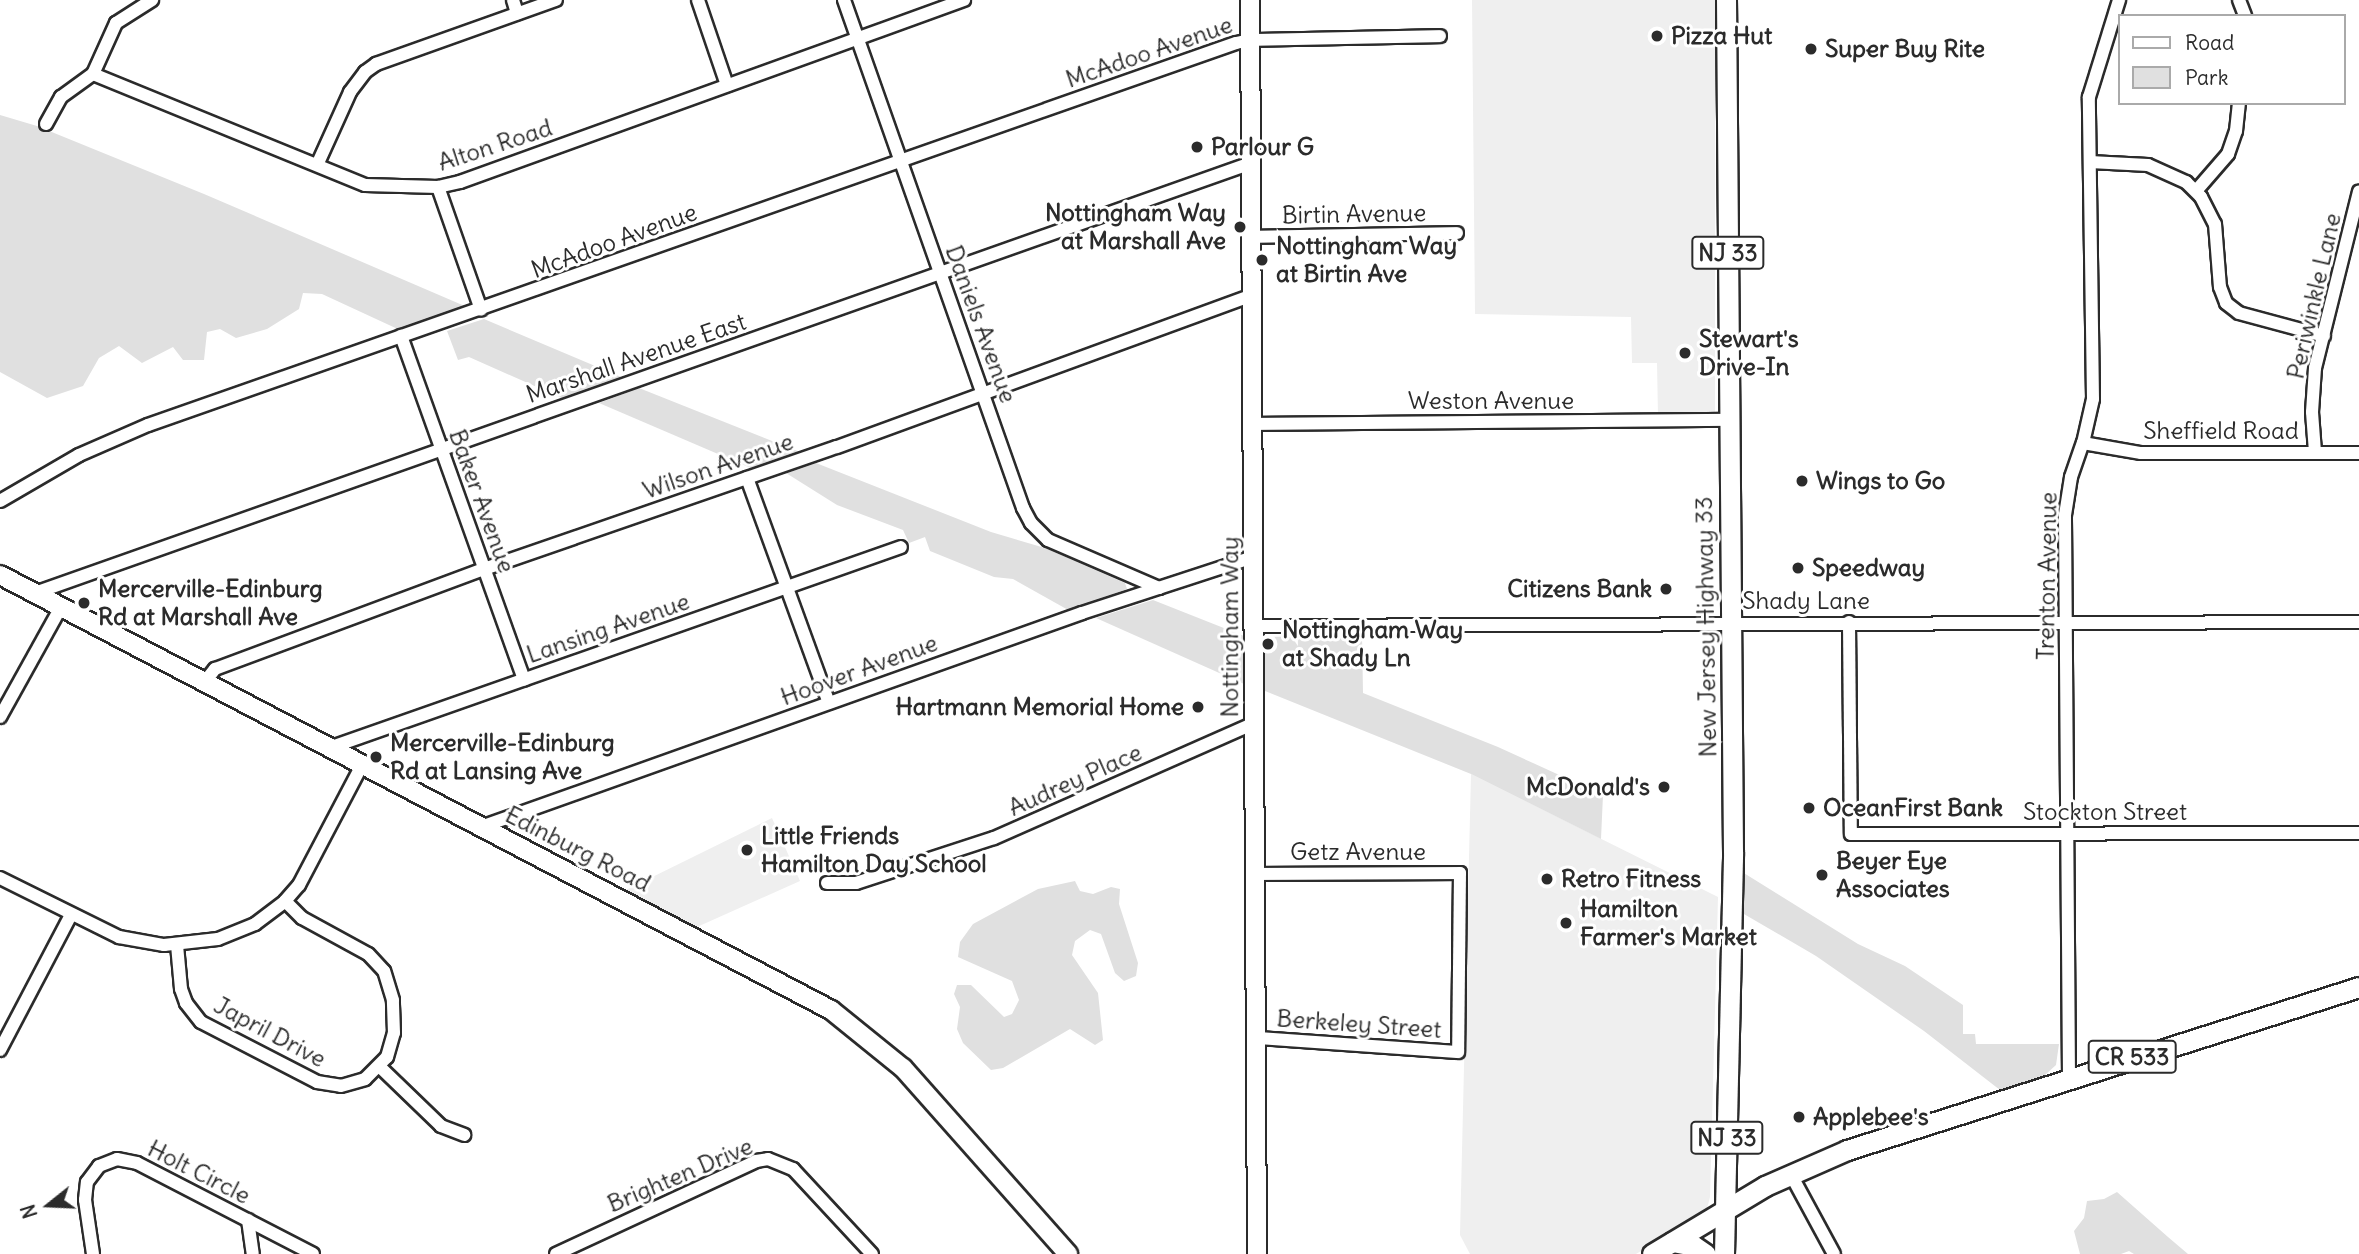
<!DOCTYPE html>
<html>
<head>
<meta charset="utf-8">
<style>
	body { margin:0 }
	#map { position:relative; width:2359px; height:1254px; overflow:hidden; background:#fff; font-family:Delius,sans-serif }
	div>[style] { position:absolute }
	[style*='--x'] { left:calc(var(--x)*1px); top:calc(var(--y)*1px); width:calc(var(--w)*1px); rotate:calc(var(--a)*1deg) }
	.built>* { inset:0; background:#efefef }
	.green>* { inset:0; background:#e0e0e0 }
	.roads { filter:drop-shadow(2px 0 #2b2b2b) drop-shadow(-2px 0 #2b2b2b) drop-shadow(0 2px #2b2b2b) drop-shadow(0 -2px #2b2b2b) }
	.street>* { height:12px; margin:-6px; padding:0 6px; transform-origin:6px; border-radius:6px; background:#fff }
	.secondary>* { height:18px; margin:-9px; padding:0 9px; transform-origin:9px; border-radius:9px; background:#fff }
	.primary>* { height:19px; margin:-9.5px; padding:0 9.5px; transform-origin:9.5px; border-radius:9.5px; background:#fff }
	.dots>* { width:19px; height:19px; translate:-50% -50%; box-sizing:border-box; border:4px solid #fff; border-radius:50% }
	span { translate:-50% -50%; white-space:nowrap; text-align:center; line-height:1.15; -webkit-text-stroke:6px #fff; paint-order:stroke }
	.shield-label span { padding:2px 5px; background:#fff; border:2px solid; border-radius:5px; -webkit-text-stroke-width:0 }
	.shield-label { font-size:23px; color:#2b2b2b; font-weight:700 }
	.poi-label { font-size:24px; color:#2b2b2b; font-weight:700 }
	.left { translate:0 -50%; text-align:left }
	.right { translate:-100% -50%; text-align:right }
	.street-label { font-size:24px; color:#2b2b2b }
	.legend { position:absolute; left:2118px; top:14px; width:228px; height:91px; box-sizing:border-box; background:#fff; border:2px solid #aaa; margin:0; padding:9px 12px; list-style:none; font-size:21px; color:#2b2b2b }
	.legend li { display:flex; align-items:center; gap:14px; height:35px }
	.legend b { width:35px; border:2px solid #aaa }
	.north { position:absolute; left:14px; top:1170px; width:70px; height:70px; -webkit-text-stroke:5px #fff; paint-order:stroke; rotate:252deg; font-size:19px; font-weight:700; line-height:28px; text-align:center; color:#2b2b2b }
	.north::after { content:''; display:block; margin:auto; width:24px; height:32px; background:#2b2b2b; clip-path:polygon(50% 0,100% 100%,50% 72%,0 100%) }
</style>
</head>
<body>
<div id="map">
	<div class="built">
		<div style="clip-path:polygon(1472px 0,1715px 0,1715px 415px,1658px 417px,1657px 363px,1632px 363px,1631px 317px,1475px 314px)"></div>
		<div style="clip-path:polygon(1471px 774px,1718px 897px,1710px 1197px,1707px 1209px,1699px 1216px,1636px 1254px,1470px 1254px,1460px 1235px)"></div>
		<div style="clip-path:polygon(772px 818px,800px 881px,697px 927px,626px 890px)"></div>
	</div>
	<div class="green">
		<div style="clip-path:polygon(0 115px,37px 126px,204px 194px,467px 307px,402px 331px,322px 294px,303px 293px,299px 309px,267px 329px,236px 338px,220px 329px,207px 332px,204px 360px,183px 360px,173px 347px,142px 363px,119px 346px,99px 358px,83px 386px,47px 398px,0 372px)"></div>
		<div style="clip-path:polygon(484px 319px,626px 379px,566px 400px,469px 357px,458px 360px,447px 331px)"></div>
		<div style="clip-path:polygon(639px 388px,800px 452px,753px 469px,599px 403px)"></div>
		<div style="clip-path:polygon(816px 463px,991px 532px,1045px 548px,1125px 583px,1127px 589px,1070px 611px,1013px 579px,994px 577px,930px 551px,925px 537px,909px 543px,903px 530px,837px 505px,786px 473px)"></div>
		<div style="clip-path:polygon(1153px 600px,1244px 636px,1244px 684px,1096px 618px)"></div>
		<div style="clip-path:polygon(1362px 634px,1363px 693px,1498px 747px,1603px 795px,1601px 839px,1471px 774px,1265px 691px,1264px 642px,1267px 637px)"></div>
		<div style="clip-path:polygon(1739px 870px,1858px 944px,1905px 966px,1963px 1005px,1963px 1034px,1975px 1034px,1976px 1044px,2059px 1044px,2056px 1065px,2045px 1075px,2000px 1090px,1924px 1031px,1816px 956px,1737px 910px)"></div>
		<div style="clip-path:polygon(1075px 881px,1080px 891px,1093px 894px,1111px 887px,1120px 889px,1119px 904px,1138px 963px,1136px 976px,1124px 981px,1115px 973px,1101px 934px,1090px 930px,1075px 941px,1072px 955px,1098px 993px,1103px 1040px,1095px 1045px,1070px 1029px,1003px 1068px,991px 1070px,963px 1043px,957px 1029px,960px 1007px,954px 994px,957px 985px,971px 985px,1004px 1017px,1012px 1014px,1019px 1000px,1012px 981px,958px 957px,960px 942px,973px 924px,1038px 889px)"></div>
		<div style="clip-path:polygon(2117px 1192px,2168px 1237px,2188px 1254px,2134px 1254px,2129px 1251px,2121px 1254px,2080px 1254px,2074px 1231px,2084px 1218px,2087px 1201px,2104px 1199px)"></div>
	</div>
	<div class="roads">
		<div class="street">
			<div style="--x:513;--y:0;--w:14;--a:73"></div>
			<div style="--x:698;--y:0;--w:90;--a:71.2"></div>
			<div style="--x:844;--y:0;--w:539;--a:70.59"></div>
			<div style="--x:1023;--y:508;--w:17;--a:62"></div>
			<div style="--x:1031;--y:523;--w:24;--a:45"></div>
			<div style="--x:1048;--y:540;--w:121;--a:23.4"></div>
			<div style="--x:2239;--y:0;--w:17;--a:69"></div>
			<div style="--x:93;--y:74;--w:294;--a:22.2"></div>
			<div style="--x:365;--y:185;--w:73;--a:1.6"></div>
			<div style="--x:438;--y:187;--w:23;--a:-13"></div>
			<div style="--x:460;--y:182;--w:536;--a:-19.86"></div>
			<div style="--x:93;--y:74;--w:56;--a:-65.7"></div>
			<div style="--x:116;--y:23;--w:43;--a:-32.6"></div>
			<div style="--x:46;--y:124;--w:31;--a:-61"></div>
			<div style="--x:61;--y:97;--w:39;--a:-36"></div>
			<div style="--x:2090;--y:162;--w:58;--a:3"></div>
			<div style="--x:2148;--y:165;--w:42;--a:24.1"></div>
			<div style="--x:2186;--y:182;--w:21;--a:45"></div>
			<div style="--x:2201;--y:197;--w:30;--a:63"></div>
			<div style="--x:2215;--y:224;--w:63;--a:85.5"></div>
			<div style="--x:2220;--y:287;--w:17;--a:69"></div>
			<div style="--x:2226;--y:303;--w:16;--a:38"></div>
			<div style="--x:2239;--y:313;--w:88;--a:15.1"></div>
			<div style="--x:318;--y:163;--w:78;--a:-65.7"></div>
			<div style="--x:350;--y:92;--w:25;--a:-53"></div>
			<div style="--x:365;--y:72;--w:14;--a:-36"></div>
			<div style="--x:376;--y:64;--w:191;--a:-19.6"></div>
			<div style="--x:438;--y:187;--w:130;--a:70.7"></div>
			<div style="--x:2196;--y:191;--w:49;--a:-49.1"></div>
			<div style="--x:2228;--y:154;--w:24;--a:-71"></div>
			<div style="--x:2236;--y:131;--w:28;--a:-84"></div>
			<div style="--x:1251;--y:237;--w:206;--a:-1.1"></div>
			<div style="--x:401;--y:336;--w:365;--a:70.3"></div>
			<div style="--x:1253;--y:424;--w:476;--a:-0.5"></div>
			<div style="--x:2083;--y:443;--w:59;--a:9.8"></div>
			<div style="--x:2141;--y:453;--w:218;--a:0"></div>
			<div style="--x:2315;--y:452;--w:40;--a:-94.3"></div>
			<div style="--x:2312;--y:412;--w:44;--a:-86.1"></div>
			<div style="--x:2315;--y:368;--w:182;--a:-76"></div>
			<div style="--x:747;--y:478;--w:239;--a:70"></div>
			<div style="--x:0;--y:501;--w:91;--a:-30.2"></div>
			<div style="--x:79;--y:455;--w:75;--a:-23.5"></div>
			<div style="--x:148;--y:425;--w:1153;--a:-19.35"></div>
			<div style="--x:1236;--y:43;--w:14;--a:-12"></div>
			<div style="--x:1250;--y:40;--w:190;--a:-1.2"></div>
			<div style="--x:35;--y:593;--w:1290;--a:-19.47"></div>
			<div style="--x:1849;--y:622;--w:212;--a:89.5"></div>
			<div style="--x:1851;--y:834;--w:508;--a:-0.11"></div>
			<div style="--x:1254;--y:626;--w:1105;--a:-0.21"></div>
			<div style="--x:204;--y:683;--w:18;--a:-52"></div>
			<div style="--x:215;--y:669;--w:287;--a:-20.4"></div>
			<div style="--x:484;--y:569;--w:373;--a:-19.1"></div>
			<div style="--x:837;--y:447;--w:442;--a:-20.1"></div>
			<div style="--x:0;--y:717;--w:126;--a:-61"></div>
			<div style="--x:329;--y:748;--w:606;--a:-19.36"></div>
			<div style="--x:481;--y:827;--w:638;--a:-19.6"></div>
			<div style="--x:1082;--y:613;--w:180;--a:-18.1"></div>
			<div style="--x:1256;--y:874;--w:204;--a:-0.3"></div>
			<div style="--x:1460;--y:873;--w:179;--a:90.6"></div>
			<div style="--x:1458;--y:1052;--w:201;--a:-176"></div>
			<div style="--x:0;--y:878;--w:133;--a:26.4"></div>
			<div style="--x:119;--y:937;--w:46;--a:10.1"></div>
			<div style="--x:164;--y:945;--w:54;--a:-6.3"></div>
			<div style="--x:218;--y:939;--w:40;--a:-22"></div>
			<div style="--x:255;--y:924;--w:38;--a:-37"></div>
			<div style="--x:285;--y:901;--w:21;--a:-49"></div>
			<div style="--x:299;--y:885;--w:136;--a:-62.3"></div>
			<div style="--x:827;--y:883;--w:29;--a:0"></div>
			<div style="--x:856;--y:883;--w:145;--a:-18.1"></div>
			<div style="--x:994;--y:838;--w:285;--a:-23.8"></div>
			<div style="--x:177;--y:945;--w:44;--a:84.8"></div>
			<div style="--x:181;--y:989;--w:15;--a:70"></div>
			<div style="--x:186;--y:1003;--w:24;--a:52"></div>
			<div style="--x:201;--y:1022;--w:131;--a:27.3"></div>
			<div style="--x:317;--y:1082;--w:24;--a:9"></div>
			<div style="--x:341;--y:1086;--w:25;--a:-16"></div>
			<div style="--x:365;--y:1079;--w:31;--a:-45"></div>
			<div style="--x:387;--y:1057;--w:25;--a:-74"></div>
			<div style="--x:394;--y:1033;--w:33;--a:-92"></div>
			<div style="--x:393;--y:1000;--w:30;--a:-107"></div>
			<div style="--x:384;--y:971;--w:23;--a:-133"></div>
			<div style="--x:368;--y:954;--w:75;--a:-151.4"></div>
			<div style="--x:302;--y:918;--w:24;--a:-135"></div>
			<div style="--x:0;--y:1050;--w:153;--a:-62.3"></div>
			<div style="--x:380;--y:1067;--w:85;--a:44"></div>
			<div style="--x:441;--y:1126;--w:25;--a:21"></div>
			<div style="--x:2069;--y:1078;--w:563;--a:-90.41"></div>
			<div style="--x:2065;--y:515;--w:38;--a:-81"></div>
			<div style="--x:2071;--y:477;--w:36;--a:-71"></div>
			<div style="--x:2083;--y:443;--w:45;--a:-77.2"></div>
			<div style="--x:2093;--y:399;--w:302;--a:-90.8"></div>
			<div style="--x:2089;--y:97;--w:102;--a:-72.8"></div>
			<div style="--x:1790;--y:1173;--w:92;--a:61.5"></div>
			<div style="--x:248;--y:1220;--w:34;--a:82"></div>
			<div style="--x:93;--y:1254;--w:55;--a:-98.4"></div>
			<div style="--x:85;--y:1200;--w:18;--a:-84"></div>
			<div style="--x:87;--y:1182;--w:20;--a:-53"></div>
			<div style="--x:99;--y:1166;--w:19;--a:-21"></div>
			<div style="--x:117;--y:1159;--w:20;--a:11"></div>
			<div style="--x:137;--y:1163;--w:198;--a:27.3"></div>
			<div style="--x:556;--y:1254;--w:221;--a:-24.9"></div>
			<div style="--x:756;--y:1161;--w:12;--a:-9"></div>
			<div style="--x:768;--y:1159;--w:27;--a:22"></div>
			<div style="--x:793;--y:1169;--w:116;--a:47.1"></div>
		</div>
		<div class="secondary">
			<div style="--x:1250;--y:0;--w:1254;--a:89.68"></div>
			<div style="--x:0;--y:575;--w:938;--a:27.63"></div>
			<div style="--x:831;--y:1010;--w:92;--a:38.9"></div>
			<div style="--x:903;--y:1068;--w:249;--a:48.4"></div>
		</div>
		<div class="primary">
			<div style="--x:1672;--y:1242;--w:22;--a:10"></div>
			<div style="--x:1694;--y:1246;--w:14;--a:34"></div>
			<div style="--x:1652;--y:1254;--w:132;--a:-31"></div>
			<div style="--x:1765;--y:1186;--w:90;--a:-23.7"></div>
			<div style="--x:1847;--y:1150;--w:537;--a:-17.66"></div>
			<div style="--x:1724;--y:1254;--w:402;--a:-88.7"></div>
			<div style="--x:1733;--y:852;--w:852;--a:-90.47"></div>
		</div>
	</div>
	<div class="dots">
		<div style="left:1657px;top:36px;background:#2b2b2b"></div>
		<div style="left:1811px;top:49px;background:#2b2b2b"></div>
		<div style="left:1197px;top:147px;background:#2b2b2b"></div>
		<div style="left:1240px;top:227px;background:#2b2b2b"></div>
		<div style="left:1262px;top:260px;background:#2b2b2b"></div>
		<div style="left:1685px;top:353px;background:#2b2b2b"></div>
		<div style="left:1802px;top:481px;background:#2b2b2b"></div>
		<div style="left:1798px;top:568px;background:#2b2b2b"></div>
		<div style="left:1666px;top:589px;background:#2b2b2b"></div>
		<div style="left:84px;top:603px;background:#2b2b2b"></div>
		<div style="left:1268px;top:644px;background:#2b2b2b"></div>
		<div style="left:1198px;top:707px;background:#2b2b2b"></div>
		<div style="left:376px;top:757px;background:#2b2b2b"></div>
		<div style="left:1664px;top:787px;background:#2b2b2b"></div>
		<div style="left:1809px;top:808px;background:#2b2b2b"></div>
		<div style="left:747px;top:850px;background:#2b2b2b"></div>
		<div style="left:1822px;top:875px;background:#2b2b2b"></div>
		<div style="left:1547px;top:879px;background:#2b2b2b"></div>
		<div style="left:1566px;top:923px;background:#2b2b2b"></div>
		<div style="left:1799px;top:1117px;background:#2b2b2b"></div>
	</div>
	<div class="shield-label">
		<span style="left:1728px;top:253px">NJ 33</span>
		<span style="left:2132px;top:1057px">CR 533</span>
		<span style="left:1727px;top:1138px">NJ 33</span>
	</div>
	<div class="poi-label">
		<span class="left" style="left:1671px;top:36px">Pizza Hut</span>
		<span class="left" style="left:1825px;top:49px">Super Buy Rite</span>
		<span class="left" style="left:1211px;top:147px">Parlour G</span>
		<span class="right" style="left:1226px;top:227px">Nottingham Way<br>at Marshall Ave</span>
		<span class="left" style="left:1276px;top:260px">Nottingham Way<br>at Birtin Ave</span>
		<span class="left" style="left:1699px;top:353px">Stewart's<br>Drive-In</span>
		<span class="left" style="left:1816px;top:481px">Wings to Go</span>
		<span class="left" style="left:1812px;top:568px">Speedway</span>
		<span class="left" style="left:98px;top:603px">Mercerville-Edinburg<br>Rd at Marshall Ave</span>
		<span class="right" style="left:1652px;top:589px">Citizens Bank</span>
		<span class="left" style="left:1282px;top:644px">Nottingham Way<br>at Shady Ln</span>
		<span class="right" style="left:1184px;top:707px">Hartmann Memorial Home</span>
		<span class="left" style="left:390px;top:757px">Mercerville-Edinburg<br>Rd at Lansing Ave</span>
		<span class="right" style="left:1650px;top:787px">McDonald's</span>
		<span class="left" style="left:1823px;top:808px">OceanFirst Bank</span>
		<span class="left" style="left:761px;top:850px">Little Friends<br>Hamilton Day School</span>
		<span class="left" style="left:1836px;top:875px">Beyer Eye<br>Associates</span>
		<span class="left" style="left:1561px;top:879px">Retro Fitness</span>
		<span class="left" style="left:1580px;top:923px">Hamilton<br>Farmer's Market</span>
		<span class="left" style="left:1813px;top:1117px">Applebee's</span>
	</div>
	<div class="street-label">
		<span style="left:1149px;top:52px;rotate:-19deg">McAdoo Avenue</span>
		<span style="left:495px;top:145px;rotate:-18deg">Alton Road</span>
		<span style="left:1354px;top:214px;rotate:-1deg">Birtin Avenue</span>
		<span style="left:614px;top:241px;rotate:-20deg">McAdoo Avenue</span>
		<span style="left:2314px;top:296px;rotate:-77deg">Periwinkle Lane</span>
		<span style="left:981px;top:324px;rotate:70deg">Daniels Avenue</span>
		<span style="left:636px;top:358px;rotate:-19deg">Marshall Avenue East</span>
		<span style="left:1491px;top:401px">Weston Avenue</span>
		<span style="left:2221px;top:431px">Sheffield Road</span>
		<span style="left:718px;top:466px;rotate:-19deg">Wilson Avenue</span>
		<span style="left:482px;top:501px;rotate:70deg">Baker Avenue</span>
		<span style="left:2047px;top:576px;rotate:-89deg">Trenton Avenue</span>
		<span style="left:1806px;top:601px">Shady Lane</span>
		<span style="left:1230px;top:627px;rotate:-90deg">Nottingham Way</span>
		<span style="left:1706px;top:627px;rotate:-91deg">New Jersey Highway 33</span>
		<span style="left:608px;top:628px;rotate:-19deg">Lansing Avenue</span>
		<span style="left:859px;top:670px;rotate:-20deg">Hoover Avenue</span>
		<span style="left:1075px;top:780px;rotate:-24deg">Audrey Place</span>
		<span style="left:2105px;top:812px">Stockton Street</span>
		<span style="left:578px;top:849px;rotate:27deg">Edinburg Road</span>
		<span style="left:1358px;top:852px">Getz Avenue</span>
		<span style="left:1359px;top:1024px;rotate:4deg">Berkeley Street</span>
		<span style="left:270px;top:1032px;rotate:28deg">Japril Drive</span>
		<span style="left:199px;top:1172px;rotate:27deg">Holt Circle</span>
		<span style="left:680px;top:1175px;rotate:-23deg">Brighten Drive</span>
	</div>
	<ul class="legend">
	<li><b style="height:9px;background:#fff"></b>Road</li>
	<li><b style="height:19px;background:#e0e0e0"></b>Park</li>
	</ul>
	<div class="north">N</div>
</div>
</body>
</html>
